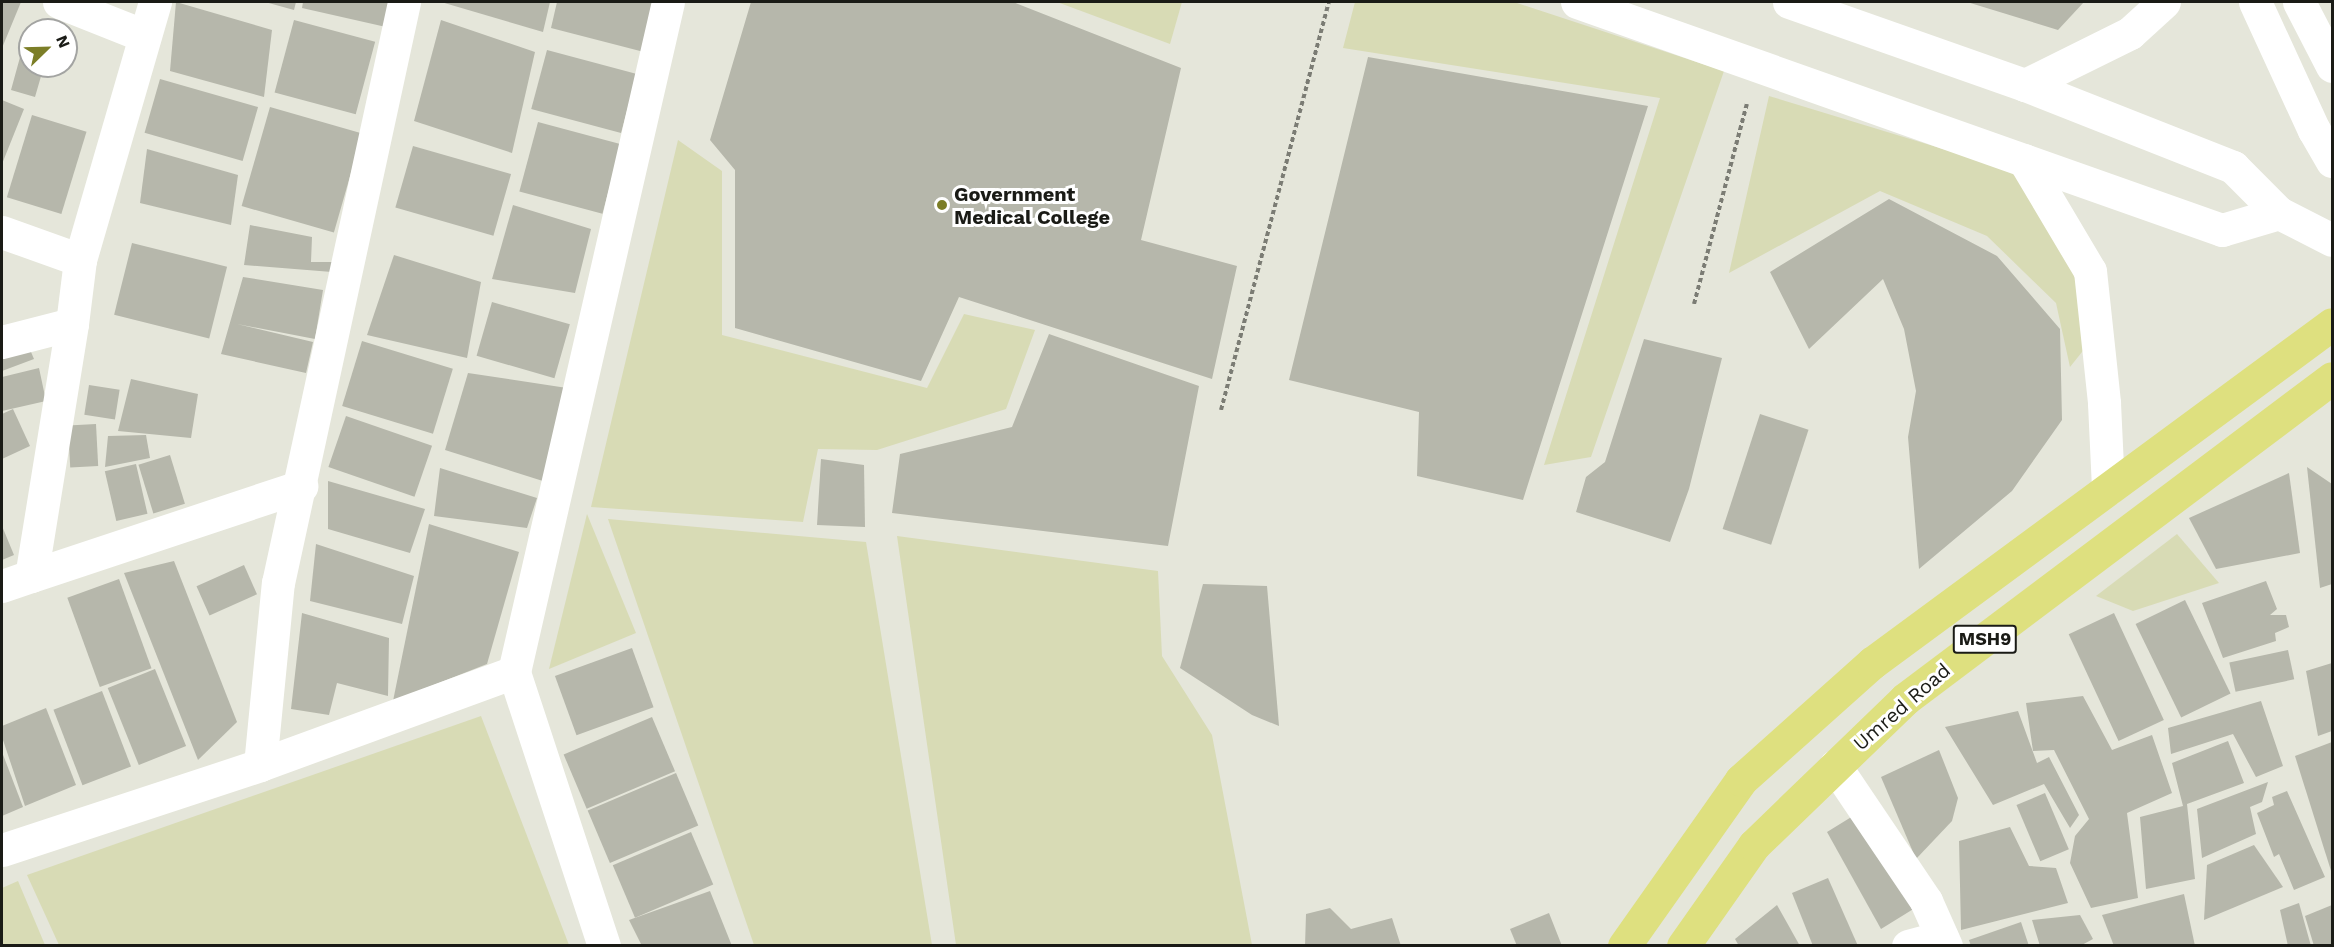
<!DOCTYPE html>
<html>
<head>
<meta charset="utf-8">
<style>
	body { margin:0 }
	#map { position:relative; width:2334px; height:947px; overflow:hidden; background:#e5e6da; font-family:"Work Sans",sans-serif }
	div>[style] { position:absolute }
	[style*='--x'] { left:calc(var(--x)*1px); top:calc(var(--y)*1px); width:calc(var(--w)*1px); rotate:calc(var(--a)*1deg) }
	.green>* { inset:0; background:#d8dbb5 }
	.building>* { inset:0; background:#b6b7ab; transform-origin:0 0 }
	.path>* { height:4px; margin-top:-2px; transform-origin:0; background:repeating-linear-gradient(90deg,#7b7c74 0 4.5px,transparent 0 7.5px) }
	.minor>* { height:33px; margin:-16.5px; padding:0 16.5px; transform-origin:16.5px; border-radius:16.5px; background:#fff }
	.secondary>* { height:33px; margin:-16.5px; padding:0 16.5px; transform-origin:16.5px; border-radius:16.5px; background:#fff }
	.primary>* { height:33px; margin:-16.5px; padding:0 16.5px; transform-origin:16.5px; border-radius:16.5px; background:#dee07f }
	.dots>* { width:16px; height:16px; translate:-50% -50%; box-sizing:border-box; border:3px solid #fff; border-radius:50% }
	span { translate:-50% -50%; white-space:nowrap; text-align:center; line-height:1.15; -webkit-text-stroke:6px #fff; paint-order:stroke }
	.shield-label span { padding:2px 4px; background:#fff; border:2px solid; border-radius:4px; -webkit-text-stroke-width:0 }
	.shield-label { font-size:18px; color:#1a1b16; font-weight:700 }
	.poi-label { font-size:20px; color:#1a1b16; font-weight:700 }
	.left { translate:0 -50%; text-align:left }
	.street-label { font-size:20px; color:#1a1b16 }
	.frame { position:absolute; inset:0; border:3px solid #1a1b16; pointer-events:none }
	.north { position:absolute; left:18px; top:18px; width:60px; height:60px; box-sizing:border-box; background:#fff; border:2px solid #a3a4a2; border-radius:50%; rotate:67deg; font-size:16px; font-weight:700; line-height:24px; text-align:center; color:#1a1b16 }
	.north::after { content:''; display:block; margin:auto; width:21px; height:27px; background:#7c7e27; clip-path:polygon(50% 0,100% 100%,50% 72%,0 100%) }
</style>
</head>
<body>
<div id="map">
	<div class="green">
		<div style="clip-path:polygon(1057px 2px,1182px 2px,1170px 44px)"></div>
		<div style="clip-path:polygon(1355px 2px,1514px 2px,1724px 71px,1591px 457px,1544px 465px,1660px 98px,1343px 48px)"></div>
		<div style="clip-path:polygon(1769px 96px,2012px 170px,2078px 280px,2086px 347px,2070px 367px,2056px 303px,1987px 236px,1880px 191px,1729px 273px)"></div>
		<div style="clip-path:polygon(678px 140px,722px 171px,722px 335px,927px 388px,964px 314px,1035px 330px,1006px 409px,877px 450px,818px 449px,803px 522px,591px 507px)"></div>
		<div style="clip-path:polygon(587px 514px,636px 633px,549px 669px)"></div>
		<div style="clip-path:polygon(608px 519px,866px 542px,932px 945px,754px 945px)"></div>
		<div style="clip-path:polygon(2177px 534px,2219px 583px,2133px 611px,2096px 596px)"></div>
		<div style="clip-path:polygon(897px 536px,1158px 571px,1162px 656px,1212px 735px,1252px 945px,956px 945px)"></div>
		<div style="clip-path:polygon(481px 716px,569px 945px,59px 945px,27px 875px)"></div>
		<div style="clip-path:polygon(18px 881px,45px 945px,2px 945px,2px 888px)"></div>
	</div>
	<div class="building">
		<div style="clip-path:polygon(2px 2px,21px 2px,2px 48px)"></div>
		<div style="clip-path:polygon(176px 2px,272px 30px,264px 97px,170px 71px)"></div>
		<div style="clip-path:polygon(265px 2px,296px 2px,294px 10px)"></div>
		<div style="clip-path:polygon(303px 2px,392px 2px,386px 27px,302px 8px)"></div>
		<div style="clip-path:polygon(441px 2px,550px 2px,543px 32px)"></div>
		<div style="clip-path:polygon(557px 2px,654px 2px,644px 52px,551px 28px)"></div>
		<div style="clip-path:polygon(751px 2px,1013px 2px,1181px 68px,1141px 240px,1237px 266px,1212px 379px,959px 297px,921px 381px,735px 328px,735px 170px,710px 140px)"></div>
		<div style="clip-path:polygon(1967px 2px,2084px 2px,2058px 30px)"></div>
		<div style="left:294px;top:20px;width:84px;height:75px;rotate:15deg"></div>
		<div style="clip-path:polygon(441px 20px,535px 52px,512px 153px,414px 121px)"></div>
		<div style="clip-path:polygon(22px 50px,30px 53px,30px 66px,44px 66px,35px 97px,11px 90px)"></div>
		<div style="left:547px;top:50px;width:93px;height:61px;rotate:15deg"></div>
		<div style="clip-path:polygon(1368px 57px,1648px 106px,1523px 500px,1417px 476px,1419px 412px,1289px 380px)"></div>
		<div style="left:160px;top:79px;width:102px;height:56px;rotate:16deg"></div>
		<div style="clip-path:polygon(2px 100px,24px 109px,2px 164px)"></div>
		<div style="left:270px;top:107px;width:96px;height:103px;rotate:16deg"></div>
		<div style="left:32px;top:115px;width:57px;height:86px;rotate:17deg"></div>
		<div style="left:538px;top:122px;width:86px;height:72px;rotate:15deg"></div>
		<div style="left:413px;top:146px;width:102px;height:64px;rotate:16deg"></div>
		<div style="clip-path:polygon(147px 149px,238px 175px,231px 225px,140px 203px)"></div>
		<div style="clip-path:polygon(1889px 199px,1997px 256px,2060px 329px,2062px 420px,2012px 491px,1919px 569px,1908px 437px,1916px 391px,1904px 329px,1883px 279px,1809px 349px,1770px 272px)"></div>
		<div style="clip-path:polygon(513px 205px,591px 229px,575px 293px,492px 279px)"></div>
		<div style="clip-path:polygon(250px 225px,312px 237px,311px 262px,333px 262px,332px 272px,244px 265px)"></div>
		<div style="left:132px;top:243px;width:98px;height:74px;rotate:14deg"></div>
		<div style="clip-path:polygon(394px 255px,481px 282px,467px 358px,367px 335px)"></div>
		<div style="clip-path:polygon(243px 277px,323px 290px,315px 339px,237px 324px,313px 342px,306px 373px,221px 354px)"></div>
		<div style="left:492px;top:302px;width:81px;height:56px;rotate:16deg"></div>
		<div style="clip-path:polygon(1049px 334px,1199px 386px,1168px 546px,892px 513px,900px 454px,1012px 427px)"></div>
		<div style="clip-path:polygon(25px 338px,34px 359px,2px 371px,2px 347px)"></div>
		<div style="clip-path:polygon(1644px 339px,1722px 358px,1689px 489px,1670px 542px,1576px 512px,1586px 477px,1605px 462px)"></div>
		<div style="left:362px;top:341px;width:95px;height:68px;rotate:17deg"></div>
		<div style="clip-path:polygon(39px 368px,46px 401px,2px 411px,2px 377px)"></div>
		<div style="clip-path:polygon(468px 373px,567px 388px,546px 482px,445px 450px)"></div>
		<div style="clip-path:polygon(131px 379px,198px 394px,191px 438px,118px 431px)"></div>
		<div style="left:89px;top:385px;width:31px;height:30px;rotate:9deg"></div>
		<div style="clip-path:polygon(13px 409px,30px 446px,2px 459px,2px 414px)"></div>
		<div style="left:1760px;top:414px;width:51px;height:121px;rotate:18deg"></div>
		<div style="left:346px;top:416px;width:91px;height:54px;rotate:19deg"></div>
		<div style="left:96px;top:424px;width:42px;height:28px;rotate:87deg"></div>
		<div style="clip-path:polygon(146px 435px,150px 458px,105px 467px,108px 436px)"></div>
		<div style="left:170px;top:455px;width:51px;height:33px;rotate:73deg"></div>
		<div style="clip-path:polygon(821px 459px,864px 465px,865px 527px,817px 525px)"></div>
		<div style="left:136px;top:464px;width:51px;height:32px;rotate:77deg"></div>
		<div style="clip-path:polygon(2307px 467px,2332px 484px,2332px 584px,2320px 588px)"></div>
		<div style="clip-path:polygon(440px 468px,537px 498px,527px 528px,434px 516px)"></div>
		<div style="clip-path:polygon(2289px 473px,2300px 553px,2216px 569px,2189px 518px)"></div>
		<div style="clip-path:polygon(328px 481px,425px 509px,410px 553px,328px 529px)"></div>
		<div style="clip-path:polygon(429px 524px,519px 552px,487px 664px,393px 701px)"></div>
		<div style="clip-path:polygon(2px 526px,14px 555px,2px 560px)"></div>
		<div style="clip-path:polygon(316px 544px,414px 576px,402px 624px,310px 601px)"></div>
		<div style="clip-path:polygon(174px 561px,237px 722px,198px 760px,124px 573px)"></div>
		<div style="left:244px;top:565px;width:32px;height:52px;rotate:66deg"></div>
		<div style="left:119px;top:579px;width:95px;height:55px;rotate:70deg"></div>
		<div style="clip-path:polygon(2266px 581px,2277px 609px,2270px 615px,2286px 615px,2289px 627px,2275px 633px,2276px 641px,2223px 658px,2202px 603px)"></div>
		<div style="clip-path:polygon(1203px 584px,1267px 586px,1279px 726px,1252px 715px,1180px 668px)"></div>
		<div style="left:2185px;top:600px;width:104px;height:55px;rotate:64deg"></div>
		<div style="clip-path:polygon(302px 613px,389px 638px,388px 696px,337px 683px,329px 715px,291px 709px)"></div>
		<div style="left:2114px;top:613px;width:118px;height:50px;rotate:65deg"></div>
		<div style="left:632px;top:648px;width:63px;height:82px;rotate:70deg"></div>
		<div style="left:2288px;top:650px;width:30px;height:60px;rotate:78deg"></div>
		<div style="clip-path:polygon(2332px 663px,2332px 731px,2318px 736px,2306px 671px)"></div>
		<div style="left:155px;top:669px;width:83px;height:51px;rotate:68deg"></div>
		<div style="left:102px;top:691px;width:81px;height:52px;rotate:69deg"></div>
		<div style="clip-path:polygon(2083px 696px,2112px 750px,2152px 735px,2172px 793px,2127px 813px,2138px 898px,2091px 908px,2070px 863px,2075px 836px,2089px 819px,2054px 750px,2033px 751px,2026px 703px)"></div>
		<div style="clip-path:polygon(2261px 701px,2283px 766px,2256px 777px,2233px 734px,2171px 754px,2168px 728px)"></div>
		<div style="clip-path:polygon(46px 708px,76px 785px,25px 806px,2px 737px,2px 726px)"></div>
		<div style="clip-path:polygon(2018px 711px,2037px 763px,2049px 757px,2079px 815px,2070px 828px,2044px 784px,1993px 805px,1945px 727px)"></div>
		<div style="left:652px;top:717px;width:59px;height:96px;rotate:67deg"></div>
		<div style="clip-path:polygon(2228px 741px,2244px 783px,2187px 804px,2195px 879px,2146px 889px,2140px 817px,2183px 806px,2172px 763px)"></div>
		<div style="clip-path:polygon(2332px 742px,2332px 874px,2295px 756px)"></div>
		<div style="clip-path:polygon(1939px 750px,1958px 798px,1952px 821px,1916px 859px,1881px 777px)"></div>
		<div style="clip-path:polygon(2px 752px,23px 807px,2px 816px)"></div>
		<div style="left:676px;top:773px;width:57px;height:96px;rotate:67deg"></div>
		<div style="clip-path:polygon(2268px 782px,2262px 802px,2250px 807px,2256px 834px,2202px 858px,2197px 809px)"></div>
		<div style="clip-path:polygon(2287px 791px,2325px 877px,2294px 890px,2279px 854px,2274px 857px,2257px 813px,2274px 805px,2272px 797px)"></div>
		<div style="left:2045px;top:793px;width:61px;height:31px;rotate:67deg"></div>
		<div style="clip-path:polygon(1853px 816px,1915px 908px,1881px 929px,1827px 832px)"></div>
		<div style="clip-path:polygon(2010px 827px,2029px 866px,2056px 868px,2068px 903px,1961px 930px,1959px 841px)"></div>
		<div style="left:691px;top:832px;width:57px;height:85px;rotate:67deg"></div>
		<div style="clip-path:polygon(2254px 845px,2283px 887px,2204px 920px,2207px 865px)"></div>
		<div style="clip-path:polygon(1828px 878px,1858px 946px,1813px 946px,1792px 893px)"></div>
		<div style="clip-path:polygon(710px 891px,732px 946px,642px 946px,629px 920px)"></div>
		<div style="clip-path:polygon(2184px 894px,2195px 946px,2114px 946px,2102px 915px)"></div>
		<div style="clip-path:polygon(2299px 903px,2311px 946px,2288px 946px,2280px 910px)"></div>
		<div style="clip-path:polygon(1777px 905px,1800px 946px,1739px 946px,1735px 939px)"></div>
		<div style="clip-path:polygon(2332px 905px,2332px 946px,2314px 946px,2305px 916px)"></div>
		<div style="clip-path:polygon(1330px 908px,1351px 929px,1392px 918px,1401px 946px,1305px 946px,1306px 914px)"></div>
		<div style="clip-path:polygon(1549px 913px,1562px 946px,1517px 946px,1510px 929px)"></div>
		<div style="clip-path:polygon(2080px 915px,2093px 939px,2080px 946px,2040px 946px,2032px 920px)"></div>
		<div style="clip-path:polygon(2021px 922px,2029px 946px,1971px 946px,1969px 940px)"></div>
	</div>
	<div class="path">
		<div style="--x:1694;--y:304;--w:207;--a:-75.2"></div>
		<div style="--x:1221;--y:410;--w:422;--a:-75.2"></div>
	</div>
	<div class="minor">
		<div style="--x:59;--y:2;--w:92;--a:21.6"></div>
		<div style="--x:2;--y:232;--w:83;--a:19.7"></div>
		<div style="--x:72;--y:324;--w:255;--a:99.2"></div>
		<div style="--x:31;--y:576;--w:285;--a:-18.4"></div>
		<div style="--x:2;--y:342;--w:72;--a:-14.4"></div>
		<div style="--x:72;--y:324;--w:64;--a:-82.9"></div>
		<div style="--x:80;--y:260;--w:269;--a:-73.8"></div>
		<div style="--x:2;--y:586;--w:31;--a:-19"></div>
		<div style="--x:260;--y:765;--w:183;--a:-84.4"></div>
		<div style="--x:278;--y:583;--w:595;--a:-77.76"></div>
		<div style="--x:1835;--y:766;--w:163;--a:56"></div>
		<div style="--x:1926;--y:901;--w:49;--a:66"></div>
		<div style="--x:2;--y:850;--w:272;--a:-18.2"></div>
		<div style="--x:260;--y:765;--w:270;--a:-20.1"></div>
		<div style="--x:604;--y:946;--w:288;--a:-108.2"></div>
		<div style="--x:514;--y:672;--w:687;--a:-77.06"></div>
		<div style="--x:1908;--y:946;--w:35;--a:-15"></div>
	</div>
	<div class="secondary">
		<div style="--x:1577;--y:2;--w:684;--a:19.47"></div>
		<div style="--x:2222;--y:230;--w:59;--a:-16.6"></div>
		<div style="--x:1789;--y:2;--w:250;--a:19.4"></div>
		<div style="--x:2025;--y:85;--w:224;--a:21.5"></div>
		<div style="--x:2233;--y:167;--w:65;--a:45"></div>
		<div style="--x:2279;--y:213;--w:59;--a:27"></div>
		<div style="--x:2255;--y:2;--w:141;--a:65.3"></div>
		<div style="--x:2314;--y:130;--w:36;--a:60"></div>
		<div style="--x:2299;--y:2;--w:72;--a:62.7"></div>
		<div style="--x:2025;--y:85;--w:117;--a:-26.3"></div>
		<div style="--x:2130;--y:33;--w:46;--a:-42.4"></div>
		<div style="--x:2024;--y:160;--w:129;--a:59.3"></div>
		<div style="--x:2090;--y:271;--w:133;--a:83.9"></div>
		<div style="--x:2104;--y:403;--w:86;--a:87.3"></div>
	</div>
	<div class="primary">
		<div style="--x:1624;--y:946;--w:203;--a:-54.8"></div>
		<div style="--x:1741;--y:780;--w:176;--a:-41.8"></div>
		<div style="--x:1872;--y:663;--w:571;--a:-36.39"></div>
		<div style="--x:1683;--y:946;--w:123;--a:-54.9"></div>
		<div style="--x:1754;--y:845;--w:210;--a:-44"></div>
		<div style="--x:1905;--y:699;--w:534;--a:-36.93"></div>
	</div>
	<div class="dots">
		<div style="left:942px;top:205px;background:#7c7e27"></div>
	</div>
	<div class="shield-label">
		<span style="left:1985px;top:639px">MSH9</span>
	</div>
	<div class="poi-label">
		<span class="left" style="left:954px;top:206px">Government<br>Medical College</span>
	</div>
	<div class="street-label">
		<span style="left:1902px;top:707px;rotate:-41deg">Umred Road</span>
	</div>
	<div class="frame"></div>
	<div class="north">N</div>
</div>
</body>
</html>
